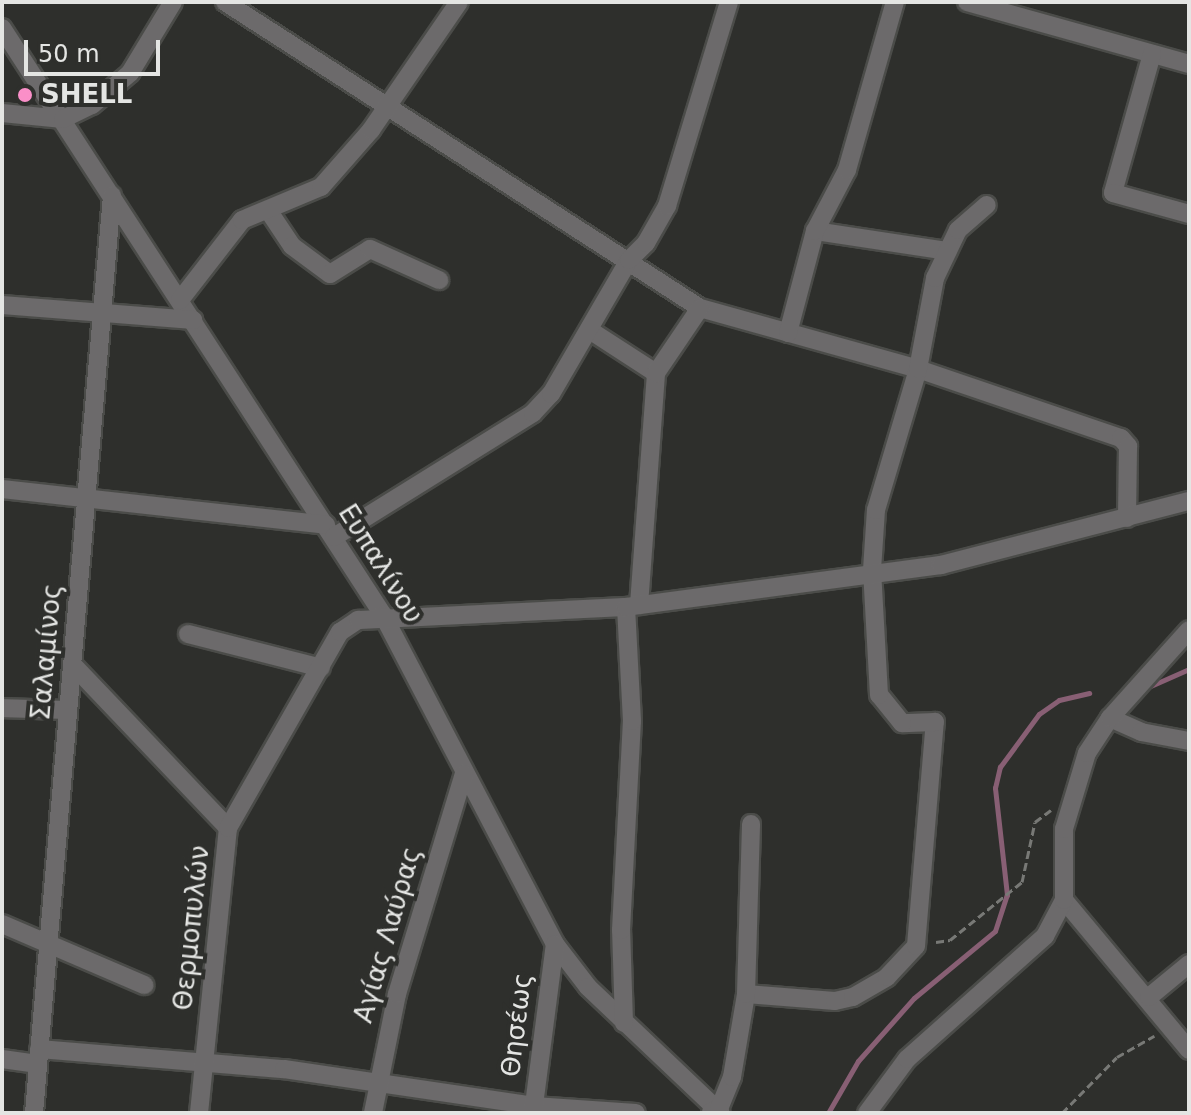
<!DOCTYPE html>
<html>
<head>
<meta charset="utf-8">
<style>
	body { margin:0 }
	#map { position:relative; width:1191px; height:1115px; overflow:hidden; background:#2e2f2c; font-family:"DejaVu Sans",sans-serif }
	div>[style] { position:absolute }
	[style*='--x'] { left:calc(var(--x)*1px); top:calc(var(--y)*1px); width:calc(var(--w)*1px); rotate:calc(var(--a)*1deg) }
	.stream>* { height:5px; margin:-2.5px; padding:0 2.5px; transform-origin:2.5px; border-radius:2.5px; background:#885f74 }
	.path>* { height:3px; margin-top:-1.5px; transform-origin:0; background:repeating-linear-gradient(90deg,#787976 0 8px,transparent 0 12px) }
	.roads { filter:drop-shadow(2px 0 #4b4c49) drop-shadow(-2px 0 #4b4c49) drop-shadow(0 2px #4b4c49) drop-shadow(0 -2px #4b4c49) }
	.minor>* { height:18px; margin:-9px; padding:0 9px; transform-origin:9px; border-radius:9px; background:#6c6a6b }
	.dots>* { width:22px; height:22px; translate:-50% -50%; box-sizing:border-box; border:4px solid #2e2f2c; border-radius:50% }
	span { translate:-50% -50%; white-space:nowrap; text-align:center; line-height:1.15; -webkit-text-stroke:8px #2e2f2c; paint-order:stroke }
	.poi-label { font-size:26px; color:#e4e5e3; font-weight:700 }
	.left { translate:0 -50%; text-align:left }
	.street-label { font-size:26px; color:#e4e5e3 }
	.frame { position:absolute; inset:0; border:4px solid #e4e5e3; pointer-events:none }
	.scale { position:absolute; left:24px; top:40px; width:136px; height:36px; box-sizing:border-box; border:4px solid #e4e5e3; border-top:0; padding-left:10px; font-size:24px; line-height:28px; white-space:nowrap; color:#e4e5e3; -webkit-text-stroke:6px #2e2f2c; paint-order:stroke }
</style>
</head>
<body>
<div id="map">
	<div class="stream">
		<div style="--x:1146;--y:688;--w:47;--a:-23.8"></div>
		<div style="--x:828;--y:1113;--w:60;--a:-60"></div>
		<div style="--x:858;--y:1061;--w:84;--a:-48.4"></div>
		<div style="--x:914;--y:998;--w:105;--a:-39.6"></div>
		<div style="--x:995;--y:931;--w:38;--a:-72"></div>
		<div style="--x:1007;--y:895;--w:108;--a:-96.4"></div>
		<div style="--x:995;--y:788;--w:22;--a:-77"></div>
		<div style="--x:1000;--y:767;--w:66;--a:-53.7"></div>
		<div style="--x:1039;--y:714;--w:24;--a:-35"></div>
		<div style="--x:1059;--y:700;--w:31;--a:-13"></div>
	</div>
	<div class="path">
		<div style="--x:936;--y:942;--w:14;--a:-8"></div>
		<div style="--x:950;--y:940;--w:92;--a:-38.9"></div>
		<div style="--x:1022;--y:882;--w:61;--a:-77.8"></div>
		<div style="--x:1035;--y:822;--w:20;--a:-37"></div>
		<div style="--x:1062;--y:1113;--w:78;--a:-45.5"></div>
		<div style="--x:1117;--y:1057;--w:43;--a:-29.6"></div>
	</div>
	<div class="roads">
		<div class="minor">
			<div style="--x:225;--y:2;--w:565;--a:32.79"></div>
			<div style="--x:700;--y:308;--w:226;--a:15.6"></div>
			<div style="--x:918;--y:369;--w:214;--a:18.8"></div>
			<div style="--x:1121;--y:438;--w:11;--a:49"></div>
			<div style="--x:1128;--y:446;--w:72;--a:90.8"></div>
			<div style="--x:967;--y:2;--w:230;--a:15.6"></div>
			<div style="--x:2;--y:28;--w:700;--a:57.01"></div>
			<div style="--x:383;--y:615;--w:371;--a:62.4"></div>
			<div style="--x:555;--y:944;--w:54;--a:52.5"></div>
			<div style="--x:588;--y:987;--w:183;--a:43.5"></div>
			<div style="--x:1152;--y:54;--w:144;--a:105.7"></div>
			<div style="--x:1113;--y:193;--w:79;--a:15.4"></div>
			<div style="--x:2;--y:113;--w:61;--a:5.6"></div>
			<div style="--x:63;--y:119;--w:32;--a:-26"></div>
			<div style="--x:92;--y:105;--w:50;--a:-40.1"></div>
			<div style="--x:130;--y:73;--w:83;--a:-58.8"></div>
			<div style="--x:268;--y:210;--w:43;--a:56.3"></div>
			<div style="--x:292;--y:246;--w:47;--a:36.4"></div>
			<div style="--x:330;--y:274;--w:47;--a:-32"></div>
			<div style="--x:370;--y:249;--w:76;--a:24.2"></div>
			<div style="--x:815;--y:231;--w:134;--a:8.6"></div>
			<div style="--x:180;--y:300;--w:101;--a:-52.2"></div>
			<div style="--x:242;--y:220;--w:86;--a:-22.7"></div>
			<div style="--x:321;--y:187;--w:76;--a:-48.7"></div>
			<div style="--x:371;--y:130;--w:155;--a:-55.5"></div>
			<div style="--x:2;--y:305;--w:192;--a:4.5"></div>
			<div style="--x:591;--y:331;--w:77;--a:32.9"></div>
			<div style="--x:788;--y:333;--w:106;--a:-75.2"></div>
			<div style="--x:815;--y:231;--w:69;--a:-62.3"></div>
			<div style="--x:847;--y:170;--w:175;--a:-74.1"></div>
			<div style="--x:2;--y:489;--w:326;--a:6.3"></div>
			<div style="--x:334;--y:537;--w:234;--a:-31.9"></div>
			<div style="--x:533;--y:413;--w:26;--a:-47"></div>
			<div style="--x:551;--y:394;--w:155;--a:-59.8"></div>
			<div style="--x:629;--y:260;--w:24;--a:-45"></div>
			<div style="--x:646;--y:243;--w:43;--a:-60.4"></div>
			<div style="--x:667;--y:206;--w:213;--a:-73.1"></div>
			<div style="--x:639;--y:605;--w:233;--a:-85.8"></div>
			<div style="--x:656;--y:373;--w:78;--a:-55.9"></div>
			<div style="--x:188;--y:634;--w:137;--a:14.3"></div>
			<div style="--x:73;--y:665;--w:225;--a:46.4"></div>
			<div style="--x:2;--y:708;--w:66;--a:1.7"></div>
			<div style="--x:1110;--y:718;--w:34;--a:24"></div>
			<div style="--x:1141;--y:732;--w:49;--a:10.6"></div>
			<div style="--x:1064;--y:900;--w:195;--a:50.2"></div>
			<div style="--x:2;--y:924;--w:155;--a:23.2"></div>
			<div style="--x:746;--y:994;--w:89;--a:4.5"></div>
			<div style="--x:835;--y:1001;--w:18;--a:-13"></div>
			<div style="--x:853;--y:997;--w:39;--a:-30"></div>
			<div style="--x:887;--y:977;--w:42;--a:-46.9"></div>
			<div style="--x:916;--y:946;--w:225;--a:-85.2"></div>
			<div style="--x:935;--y:722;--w:33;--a:178"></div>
			<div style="--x:902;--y:723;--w:36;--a:-129"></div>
			<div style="--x:879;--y:695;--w:125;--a:-93.2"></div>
			<div style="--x:872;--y:570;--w:60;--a:-86.2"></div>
			<div style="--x:876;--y:510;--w:147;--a:-73.4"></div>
			<div style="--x:918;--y:369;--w:93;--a:-79.4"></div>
			<div style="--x:935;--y:278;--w:53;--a:-64.4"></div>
			<div style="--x:958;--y:230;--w:38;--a:-41"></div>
			<div style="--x:1149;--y:997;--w:52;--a:-39.5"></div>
			<div style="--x:624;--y:1023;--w:93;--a:-91.8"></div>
			<div style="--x:621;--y:930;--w:209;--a:-87"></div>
			<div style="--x:632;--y:721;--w:114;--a:-93"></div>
			<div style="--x:39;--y:1049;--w:246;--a:4.7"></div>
			<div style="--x:284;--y:1069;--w:253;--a:8.4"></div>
			<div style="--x:534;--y:1106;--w:102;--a:3.9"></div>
			<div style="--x:2;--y:1059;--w:36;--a:8"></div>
			<div style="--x:711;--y:1112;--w:9;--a:-21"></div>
			<div style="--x:719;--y:1109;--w:35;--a:-68"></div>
			<div style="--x:732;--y:1077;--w:84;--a:-80.4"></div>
			<div style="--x:746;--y:994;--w:170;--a:-88.3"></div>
			<div style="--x:34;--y:1113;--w:921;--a:-85.14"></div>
			<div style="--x:199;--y:1113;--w:286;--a:-84.2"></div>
			<div style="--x:228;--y:828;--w:226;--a:-60.3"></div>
			<div style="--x:340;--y:632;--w:22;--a:-34"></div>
			<div style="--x:358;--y:620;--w:268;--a:-2.8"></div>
			<div style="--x:626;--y:607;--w:318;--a:-7.6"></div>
			<div style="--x:941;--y:565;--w:256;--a:-14.5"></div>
			<div style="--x:373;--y:1113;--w:121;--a:-78.6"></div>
			<div style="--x:397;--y:994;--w:230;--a:-73.1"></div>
			<div style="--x:533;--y:1113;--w:170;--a:-82.6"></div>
			<div style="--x:867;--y:1113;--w:67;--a:-53.5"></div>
			<div style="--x:907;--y:1059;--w:185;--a:-41.7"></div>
			<div style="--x:1045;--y:936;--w:41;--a:-62.2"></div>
			<div style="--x:1064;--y:900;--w:71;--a:-90"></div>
			<div style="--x:1064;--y:829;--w:79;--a:-73.2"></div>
			<div style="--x:1087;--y:753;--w:42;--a:-56.7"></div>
			<div style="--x:1110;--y:718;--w:118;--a:-48.1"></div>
		</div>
	</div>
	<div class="dots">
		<div style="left:25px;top:95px;background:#fa8fc8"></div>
	</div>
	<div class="poi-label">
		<span class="left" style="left:41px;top:95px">SHELL</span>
	</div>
	<div class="street-label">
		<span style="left:380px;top:564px;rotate:58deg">Ευπαλίνου</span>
		<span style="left:47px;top:652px;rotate:-85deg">Σαλαμίνος</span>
		<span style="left:192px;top:928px;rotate:-84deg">Θερμοπυλών</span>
		<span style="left:388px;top:935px;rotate:-74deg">Αγίας Λαύρας</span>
		<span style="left:517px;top:1025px;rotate:-83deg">Θησέως</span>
	</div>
	<div class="frame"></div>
	<div class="scale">50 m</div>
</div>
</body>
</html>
